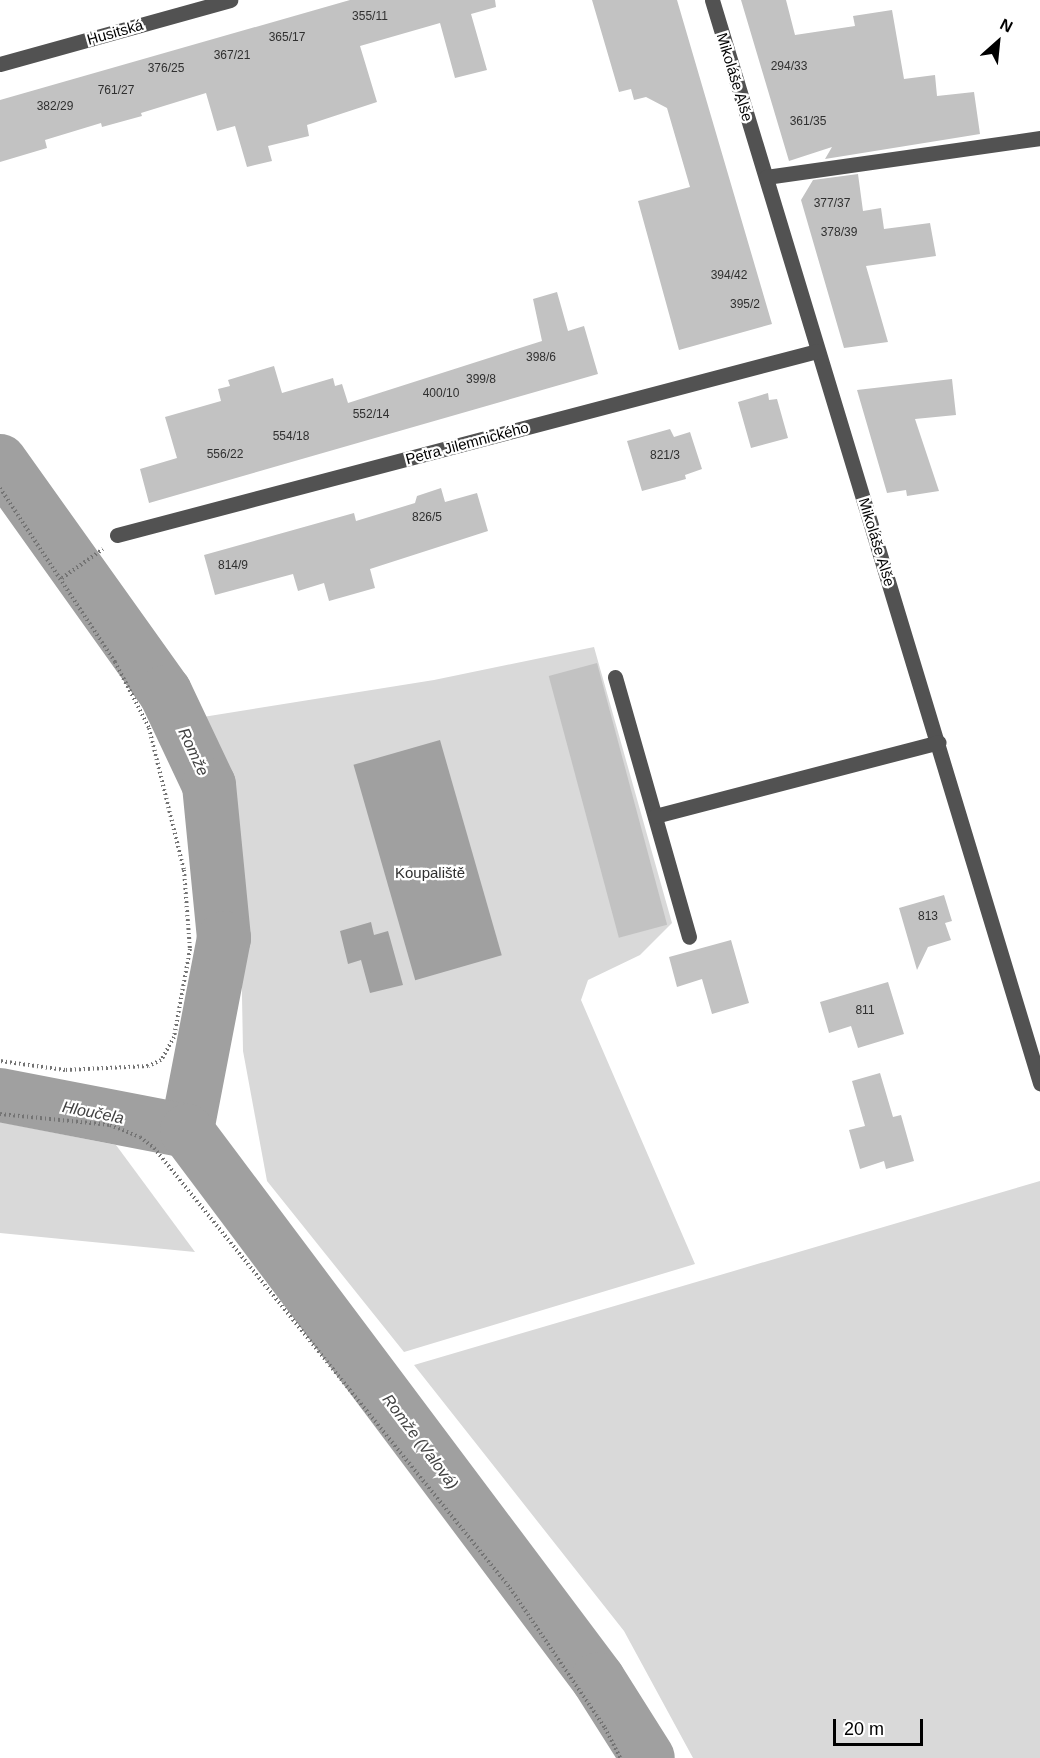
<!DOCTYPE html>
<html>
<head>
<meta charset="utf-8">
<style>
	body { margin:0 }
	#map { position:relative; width:1040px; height:1758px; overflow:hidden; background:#fff; font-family:Helvetica,sans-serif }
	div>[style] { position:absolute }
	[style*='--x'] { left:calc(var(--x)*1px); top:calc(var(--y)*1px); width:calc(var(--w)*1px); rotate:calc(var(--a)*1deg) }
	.green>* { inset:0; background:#d9d9d9 }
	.water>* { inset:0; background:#a0a0a0; transform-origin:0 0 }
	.river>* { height:54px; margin:-27px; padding:0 27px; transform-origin:27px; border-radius:27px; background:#a0a0a0 }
	.building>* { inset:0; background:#c2c2c2; transform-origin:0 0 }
	.path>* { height:4px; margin-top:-2px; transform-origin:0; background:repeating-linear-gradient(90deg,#747474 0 1.5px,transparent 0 4.5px) }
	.minor>* { height:15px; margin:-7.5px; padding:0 7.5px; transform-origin:7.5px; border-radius:7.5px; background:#525252 }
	span { translate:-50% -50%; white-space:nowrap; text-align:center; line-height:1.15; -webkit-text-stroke:4.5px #fff; paint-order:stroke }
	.number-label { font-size:12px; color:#303030 }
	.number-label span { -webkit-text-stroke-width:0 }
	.street-label { font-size:15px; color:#000 }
	.park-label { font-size:15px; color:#303030 }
	.water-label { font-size:16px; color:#414141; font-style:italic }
	.north { position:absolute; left:968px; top:12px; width:60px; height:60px; -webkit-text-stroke:4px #fff; paint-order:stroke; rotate:27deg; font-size:16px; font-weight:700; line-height:24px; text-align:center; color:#000 }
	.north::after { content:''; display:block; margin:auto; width:21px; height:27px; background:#000; clip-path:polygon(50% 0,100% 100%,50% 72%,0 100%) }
	.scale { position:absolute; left:833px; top:1719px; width:90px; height:27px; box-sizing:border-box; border:3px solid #000; border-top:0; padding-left:8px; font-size:18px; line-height:21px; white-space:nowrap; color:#000; -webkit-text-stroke:4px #fff; paint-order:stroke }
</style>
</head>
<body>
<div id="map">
	<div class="green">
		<div style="clip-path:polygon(594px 647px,672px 923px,640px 955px,588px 980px,581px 1000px,695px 1264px,404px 1352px,267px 1181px,243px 1051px,239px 832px,225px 764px,203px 717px,434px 680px)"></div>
		<div style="clip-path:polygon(0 1122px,116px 1145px,195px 1252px,0 1233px)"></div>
		<div style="clip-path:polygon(1040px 1181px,1040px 1758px,693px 1758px,624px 1631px,414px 1365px)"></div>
	</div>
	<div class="water">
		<div style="left:440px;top:740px;width:224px;height:90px;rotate:74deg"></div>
		<div style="clip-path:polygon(371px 922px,374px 935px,388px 931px,403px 985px,370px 993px,361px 960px,348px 964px,340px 931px)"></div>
	</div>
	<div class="river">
		<div style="--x:0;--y:461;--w:284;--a:54.5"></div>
		<div style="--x:165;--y:692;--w:103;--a:64.7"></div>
		<div style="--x:209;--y:785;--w:154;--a:84.4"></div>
		<div style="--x:224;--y:938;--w:197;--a:100.9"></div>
		<div style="--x:0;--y:1095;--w:190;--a:10.9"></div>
		<div style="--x:187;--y:1131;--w:685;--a:53.13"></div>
		<div style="--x:598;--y:1679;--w:93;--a:57.7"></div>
	</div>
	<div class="building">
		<div style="clip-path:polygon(350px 0,495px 0,496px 7px,471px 14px,487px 70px,455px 78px,440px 23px,360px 46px,377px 102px,307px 125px,309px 136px,268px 146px,272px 161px,247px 167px,235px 126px,217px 131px,206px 93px,141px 113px,142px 116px,102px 127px,101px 123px,45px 140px,47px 148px,0 162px,0 100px)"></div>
		<div style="clip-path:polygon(592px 0,677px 0,772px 324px,679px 350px,638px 201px,690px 187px,667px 108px,646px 97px,634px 100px,631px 89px,619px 92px)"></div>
		<div style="clip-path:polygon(741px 0,786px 0,795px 35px,855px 26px,853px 16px,892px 10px,904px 79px,935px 75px,937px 96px,974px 92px,980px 134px,825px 159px,832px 147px,789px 161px)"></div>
		<div style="clip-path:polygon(858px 174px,863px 211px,881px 208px,884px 229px,930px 223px,936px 256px,866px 266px,888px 342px,844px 348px,801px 200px,813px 180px)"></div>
		<div style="clip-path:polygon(557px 292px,568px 331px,584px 326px,598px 374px,149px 503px,140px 469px,177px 458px,165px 417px,221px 401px,218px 389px,230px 386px,228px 380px,274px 366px,282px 393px,333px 378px,335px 386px,342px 384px,348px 403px,542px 341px,533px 299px)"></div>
		<div style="clip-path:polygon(952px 379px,956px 415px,915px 419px,939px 491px,907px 496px,906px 490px,887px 493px,857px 390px)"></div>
		<div style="clip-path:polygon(768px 393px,769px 400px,777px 399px,788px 438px,751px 448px,738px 402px)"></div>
		<div style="clip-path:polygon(670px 429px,674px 437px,690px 432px,702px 469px,685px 475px,686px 479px,642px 491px,627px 441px)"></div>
		<div style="clip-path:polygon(441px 488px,445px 502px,477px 493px,488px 531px,370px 569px,375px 588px,329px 601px,324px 583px,298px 591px,293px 574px,215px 595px,204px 555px,354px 513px,356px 521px,415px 503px,417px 496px)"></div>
		<div style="left:597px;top:663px;width:271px;height:50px;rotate:75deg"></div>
		<div style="clip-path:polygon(944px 895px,952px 921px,945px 923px,951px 940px,928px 947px,917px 970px,899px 908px)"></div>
		<div style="clip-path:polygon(731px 940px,749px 1003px,712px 1014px,702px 979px,677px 987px,669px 957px)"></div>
		<div style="clip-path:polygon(888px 982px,904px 1034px,858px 1048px,851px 1026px,829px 1033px,820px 1002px)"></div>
		<div style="clip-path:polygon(880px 1073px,893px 1117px,901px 1115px,914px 1161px,886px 1169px,884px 1161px,860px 1169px,849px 1130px,865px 1126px,852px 1081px)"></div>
	</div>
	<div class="path">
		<div style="--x:0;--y:488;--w:209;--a:56.5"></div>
		<div style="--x:115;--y:662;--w:74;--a:62.7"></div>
		<div style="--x:149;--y:728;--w:146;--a:76.2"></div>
		<div style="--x:184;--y:870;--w:79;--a:85.7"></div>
		<div style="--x:190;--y:949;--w:89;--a:100.3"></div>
		<div style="--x:174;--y:1037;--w:26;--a:119"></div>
		<div style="--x:161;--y:1060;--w:14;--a:155"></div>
		<div style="--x:148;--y:1066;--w:83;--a:177.2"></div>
		<div style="--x:65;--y:1070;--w:66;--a:-172.1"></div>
		<div style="--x:62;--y:578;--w:50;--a:-35.3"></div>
		<div style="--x:0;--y:1114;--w:111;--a:5.7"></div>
		<div style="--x:110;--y:1125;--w:32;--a:22"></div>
		<div style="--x:140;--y:1137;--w:18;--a:38"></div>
		<div style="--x:154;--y:1148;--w:566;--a:51.02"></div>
		<div style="--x:510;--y:1588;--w:169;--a:55.8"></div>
		<div style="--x:605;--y:1728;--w:34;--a:63"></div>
	</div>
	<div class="minor">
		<div style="--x:712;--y:0;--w:1132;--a:73.15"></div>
		<div style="--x:0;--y:64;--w:239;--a:-15.5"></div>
		<div style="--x:766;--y:177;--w:277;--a:-8.1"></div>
		<div style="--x:117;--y:535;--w:724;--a:-14.73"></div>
		<div style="--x:615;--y:677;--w:270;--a:74.1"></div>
		<div style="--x:655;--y:816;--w:293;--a:-14.6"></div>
	</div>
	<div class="number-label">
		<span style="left:370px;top:17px">355/11</span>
		<span style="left:287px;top:38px">365/17</span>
		<span style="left:232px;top:56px">367/21</span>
		<span style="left:789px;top:67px">294/33</span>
		<span style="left:166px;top:69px">376/25</span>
		<span style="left:116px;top:91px">761/27</span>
		<span style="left:55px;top:107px">382/29</span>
		<span style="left:808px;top:122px">361/35</span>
		<span style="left:832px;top:204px">377/37</span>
		<span style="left:839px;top:233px">378/39</span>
		<span style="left:729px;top:276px">394/42</span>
		<span style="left:745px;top:305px">395/2</span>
		<span style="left:541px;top:358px">398/6</span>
		<span style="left:481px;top:380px">399/8</span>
		<span style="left:441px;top:394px">400/10</span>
		<span style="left:371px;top:415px">552/14</span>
		<span style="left:291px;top:437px">554/18</span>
		<span style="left:225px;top:455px">556/22</span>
		<span style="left:665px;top:456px">821/3</span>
		<span style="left:427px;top:518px">826/5</span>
		<span style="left:233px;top:566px">814/9</span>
		<span style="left:928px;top:917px">813</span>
		<span style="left:865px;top:1011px">811</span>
	</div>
	<div class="street-label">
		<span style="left:115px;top:32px;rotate:-16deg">Husitská</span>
		<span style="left:735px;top:77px;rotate:73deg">Mikoláše Alše</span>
		<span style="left:467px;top:443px;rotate:-15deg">Petra Jilemnického</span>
		<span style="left:877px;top:542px;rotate:73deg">Mikoláše Alše</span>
	</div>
	<div class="park-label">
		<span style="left:430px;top:873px">Koupaliště</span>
	</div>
	<div class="water-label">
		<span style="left:193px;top:752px;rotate:65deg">Romže</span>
		<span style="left:93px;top:1113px;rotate:11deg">Hloučela</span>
		<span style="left:420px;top:1442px;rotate:53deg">Romže (Valová)</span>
	</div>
	<div class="north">N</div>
	<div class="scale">20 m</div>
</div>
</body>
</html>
